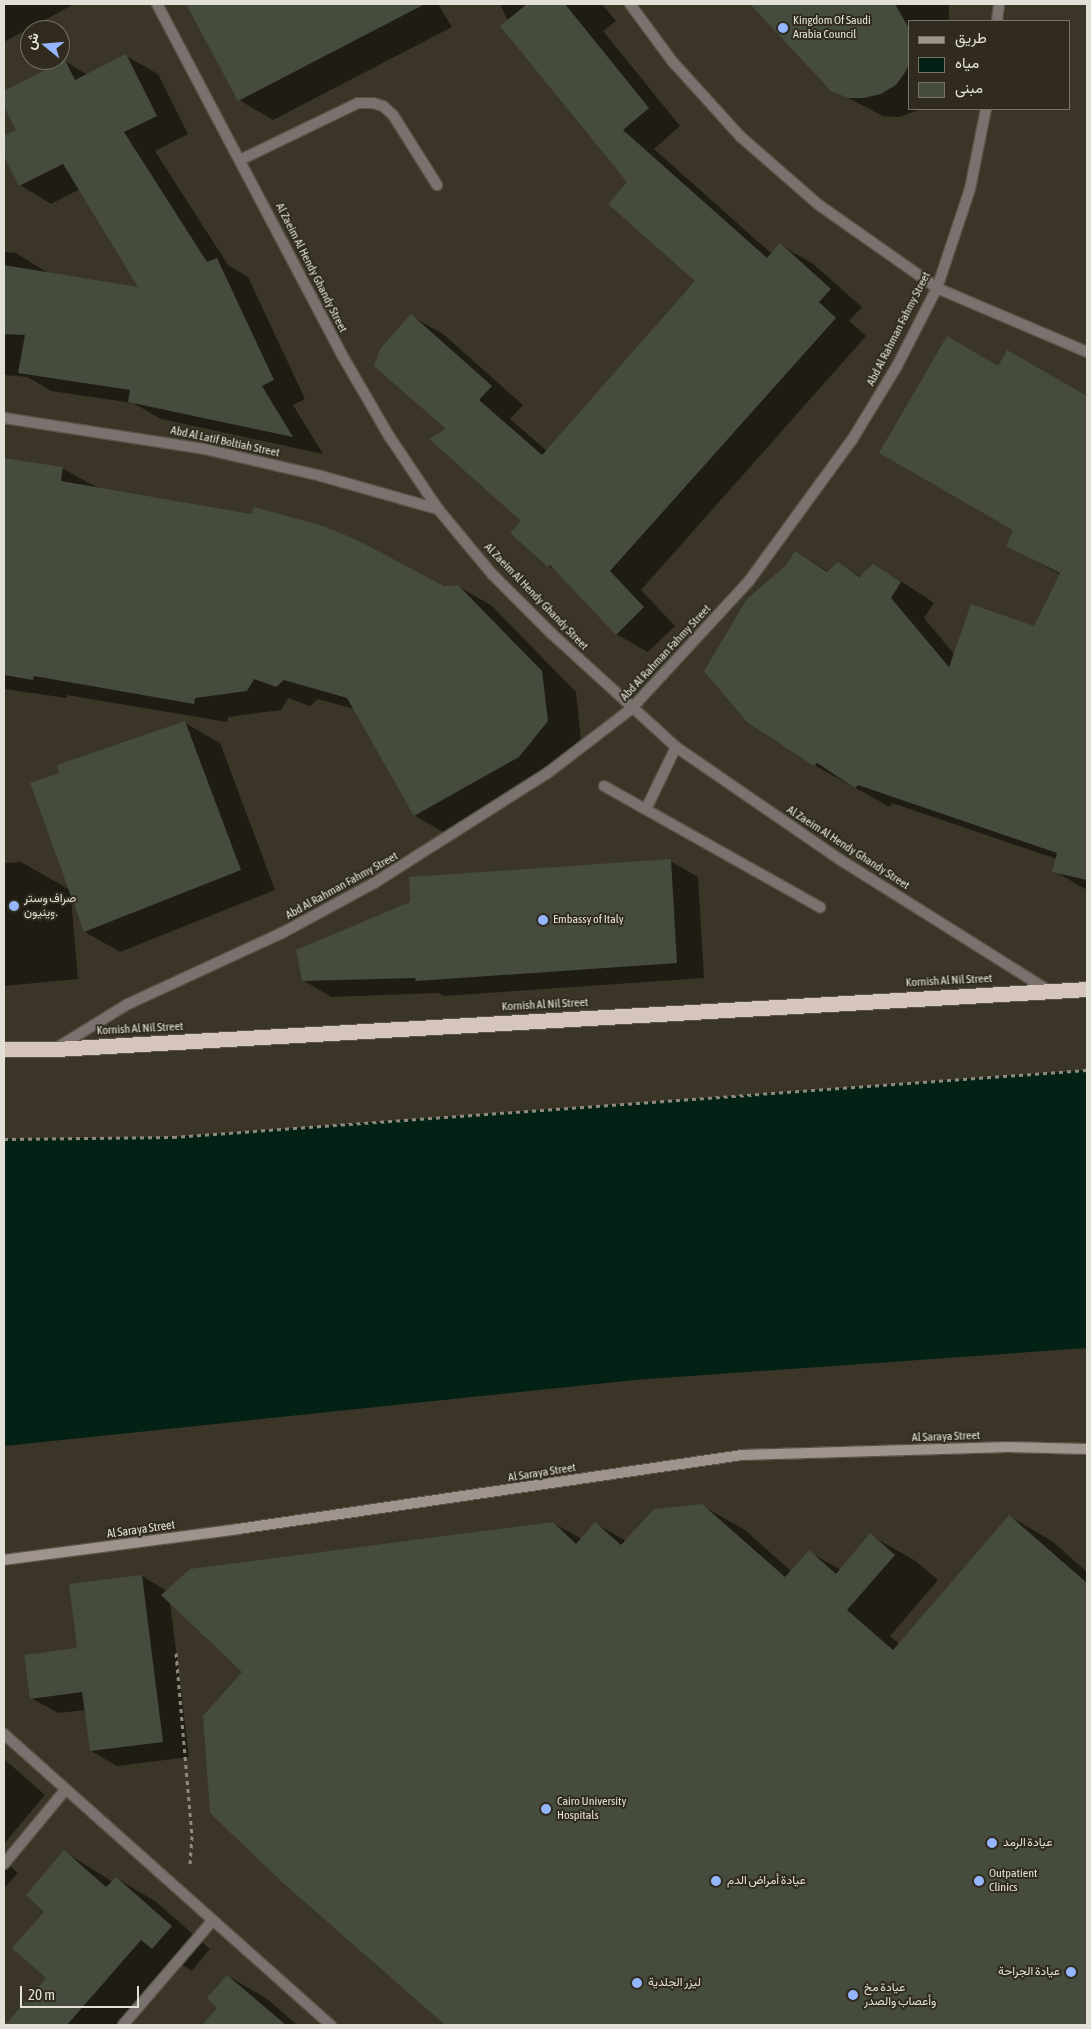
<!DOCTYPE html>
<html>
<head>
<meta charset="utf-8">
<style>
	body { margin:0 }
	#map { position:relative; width:1091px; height:2029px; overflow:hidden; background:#3a3527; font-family:"Asap Condensed",Vazirmatn,sans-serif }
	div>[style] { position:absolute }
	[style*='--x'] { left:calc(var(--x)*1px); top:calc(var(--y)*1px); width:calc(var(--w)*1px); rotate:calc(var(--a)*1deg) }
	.water>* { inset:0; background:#032114 }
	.shadow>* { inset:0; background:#0007 }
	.building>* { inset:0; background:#454b3d }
	.path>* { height:3px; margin-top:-1.5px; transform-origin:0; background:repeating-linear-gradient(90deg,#8e8a7e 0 4px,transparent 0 8px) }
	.roads { filter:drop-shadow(1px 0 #585447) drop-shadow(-1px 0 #585447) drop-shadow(0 1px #585447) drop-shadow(0 -1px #585447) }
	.lane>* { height:10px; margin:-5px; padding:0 5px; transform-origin:5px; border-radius:5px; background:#79726e }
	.street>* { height:10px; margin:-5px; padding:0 5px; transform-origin:5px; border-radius:5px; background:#79726e }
	.secondary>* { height:10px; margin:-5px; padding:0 5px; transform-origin:5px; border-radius:5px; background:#9e948d }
	.highway>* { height:15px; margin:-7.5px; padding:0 7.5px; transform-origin:7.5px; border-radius:7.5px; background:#d6c5ba }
	.dots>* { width:14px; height:14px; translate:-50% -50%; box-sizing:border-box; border:2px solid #302b1e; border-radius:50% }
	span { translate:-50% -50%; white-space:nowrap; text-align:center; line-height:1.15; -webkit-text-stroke:4px #302b1e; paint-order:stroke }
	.poi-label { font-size:12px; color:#e3e0d7 }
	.left { translate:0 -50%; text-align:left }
	.right { translate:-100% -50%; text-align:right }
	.street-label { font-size:12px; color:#e3e0d7 }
	.frame { position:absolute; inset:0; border:5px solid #e3e0d7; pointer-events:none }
	.legend { position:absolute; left:908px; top:20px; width:162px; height:90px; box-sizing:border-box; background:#302b1e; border:1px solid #787368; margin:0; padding:6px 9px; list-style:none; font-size:15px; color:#e3e0d7 }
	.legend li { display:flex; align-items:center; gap:10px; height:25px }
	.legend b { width:25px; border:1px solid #787368 }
	.north { position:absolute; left:20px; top:20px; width:50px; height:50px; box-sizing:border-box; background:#302b1e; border:1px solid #787368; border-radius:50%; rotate:287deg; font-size:14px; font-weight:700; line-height:20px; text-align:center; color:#e3e0d7 }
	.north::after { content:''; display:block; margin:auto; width:18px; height:22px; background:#95b6fd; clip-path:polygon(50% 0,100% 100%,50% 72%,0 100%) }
	.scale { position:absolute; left:20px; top:1986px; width:119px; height:22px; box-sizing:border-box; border:2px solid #e3e0d7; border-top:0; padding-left:6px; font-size:15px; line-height:18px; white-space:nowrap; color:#e3e0d7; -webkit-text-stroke:4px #302b1e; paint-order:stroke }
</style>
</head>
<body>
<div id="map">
	<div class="water">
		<div style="clip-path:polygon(1087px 1070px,1087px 1348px,635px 1380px,4px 1446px,4px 1139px,173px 1137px)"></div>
	</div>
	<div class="shadow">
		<div style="clip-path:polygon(4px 4px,74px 4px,4px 42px)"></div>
		<div style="clip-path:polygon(188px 4px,438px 4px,452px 27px,273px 120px,239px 100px)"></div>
		<div style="clip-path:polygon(500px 4px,602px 4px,616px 21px,603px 31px,680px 126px,654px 149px,772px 254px,780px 245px,812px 263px,862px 307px,849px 321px,866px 336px,641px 590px,675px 626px,648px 652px,616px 634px,557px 571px,549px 566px,523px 521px,448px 429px,411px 316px,443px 334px,523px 405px,510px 419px,547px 451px,697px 281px,629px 182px,508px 21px)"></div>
		<div style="clip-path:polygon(752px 4px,949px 4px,949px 21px,910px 21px,910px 109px,922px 109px,899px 117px,883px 116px,832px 90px)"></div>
		<div style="clip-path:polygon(126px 56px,158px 74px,188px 134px,155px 151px,228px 265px,248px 277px,305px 399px,293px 405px,323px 454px,161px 419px,133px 403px,51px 391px,28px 377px,4px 375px,4px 252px,16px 253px,48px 273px,141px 288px,80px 189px,51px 204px,20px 185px,4px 153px,4px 138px,18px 131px,4px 104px,4px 92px,65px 61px,88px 75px)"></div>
		<div style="clip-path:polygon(999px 368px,1083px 395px,1087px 394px,1087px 890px,1054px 871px,1057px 859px,892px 803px,890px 807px,814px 765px,787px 566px,796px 553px,829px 572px,838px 564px,861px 577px,874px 566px,907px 585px,934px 603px,924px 618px,955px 655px,1035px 627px,1061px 575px,1007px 545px,1015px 530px)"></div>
		<div style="clip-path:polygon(4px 460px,62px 468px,96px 487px,444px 588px,458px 586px,492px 606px,576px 692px,581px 740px,553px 776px,449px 835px,415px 816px,354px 709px,318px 699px,310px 706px,288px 698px,281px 710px,228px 717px,227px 722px,67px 695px,67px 698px,4px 689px)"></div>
		<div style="clip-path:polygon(185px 723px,220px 743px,275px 890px,120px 952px,85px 932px,71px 897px,78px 979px,4px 986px,4px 863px,21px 862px,70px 890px,61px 774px)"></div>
		<div style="clip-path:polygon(670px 861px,698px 877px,704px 978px,444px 996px,438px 993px,331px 997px,303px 980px)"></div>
		<div style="clip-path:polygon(701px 1505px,745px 1530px,792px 1572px,809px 1552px,841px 1570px,870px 1535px,914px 1560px,938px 1580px,890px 1636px,899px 1644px,1009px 1516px,1052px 1541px,1087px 1572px,1087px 2025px,447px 2025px,283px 1881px,243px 1672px,170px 1602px,189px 1757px,117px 1766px,91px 1751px,86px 1710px,58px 1713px,31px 1698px,142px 1576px,167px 1591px,553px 1523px,582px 1539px,595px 1523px,626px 1541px)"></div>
		<div style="clip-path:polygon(4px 1759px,45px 1795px,4px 1844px)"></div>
		<div style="clip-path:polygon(65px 1852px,113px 1882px,116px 1878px,155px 1901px,210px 1949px,192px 1971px,179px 1963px,126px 2025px,7px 2025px,48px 1977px,46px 1912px)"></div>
		<div style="clip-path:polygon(4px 1861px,18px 1873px,4px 1888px)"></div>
		<div style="clip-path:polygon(228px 1976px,267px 1999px,297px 2025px,204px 2025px,219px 2007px)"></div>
	</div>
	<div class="building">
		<div style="clip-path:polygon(186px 4px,425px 4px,238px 101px)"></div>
		<div style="clip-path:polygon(527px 4px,565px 4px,649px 108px,623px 130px,767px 258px,780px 243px,831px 289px,819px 302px,836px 318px,610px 571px,644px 607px,616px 635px,550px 565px,548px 567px,510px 533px,521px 521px,429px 439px,446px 429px,374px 366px,380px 349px,411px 314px,492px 386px,479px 400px,542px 455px,695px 281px,608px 204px,627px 182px,500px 26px)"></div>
		<div style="clip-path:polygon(750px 4px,895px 4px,910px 30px,910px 60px,906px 71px,896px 85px,881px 94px,864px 98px,848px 98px,831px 91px)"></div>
		<div style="clip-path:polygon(126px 54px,157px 116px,124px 132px,207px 262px,217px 258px,274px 380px,262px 386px,293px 437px,128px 402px,130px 390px,18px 373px,25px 335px,4px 334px,4px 265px,138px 287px,63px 164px,19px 186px,4px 156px,4px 136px,16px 130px,4px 107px,4px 91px,65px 60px,75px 80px)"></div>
		<div style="clip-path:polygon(947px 336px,998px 366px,1007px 350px,1087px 396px,1087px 880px,1052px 872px,1057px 853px,858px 785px,855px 788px,817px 763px,814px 766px,747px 722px,704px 671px,747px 599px,786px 565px,795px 551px,827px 572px,838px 562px,859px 577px,873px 564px,901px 582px,891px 598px,949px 667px,971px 604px,1034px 626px,1060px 573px,1006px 546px,1013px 530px,879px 453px)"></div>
		<div style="clip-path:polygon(4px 458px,63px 467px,61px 481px,251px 514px,254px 507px,323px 526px,357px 540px,444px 586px,458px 585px,542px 671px,548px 721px,519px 757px,414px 816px,347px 698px,284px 680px,276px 687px,254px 679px,247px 691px,195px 698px,194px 704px,34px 676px,33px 680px,4px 675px)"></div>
		<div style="clip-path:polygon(185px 721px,241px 870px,84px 932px,30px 783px,59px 773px,57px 765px)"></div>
		<div style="clip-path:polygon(671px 859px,677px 963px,416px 981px,415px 978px,302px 981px,296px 950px,410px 902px,409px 877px)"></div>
		<div style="clip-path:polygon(702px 1504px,785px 1577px,809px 1550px,836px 1574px,870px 1533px,895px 1555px,847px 1610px,893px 1650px,1009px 1515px,1087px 1583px,1087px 2025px,445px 2025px,282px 1882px,210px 1813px,203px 1716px,242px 1672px,161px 1595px,190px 1569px,553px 1522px,576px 1544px,595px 1522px,621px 1545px,654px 1509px)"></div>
		<div style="clip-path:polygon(142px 1575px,163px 1742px,90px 1751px,82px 1692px,30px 1699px,24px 1655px,77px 1648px,69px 1584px)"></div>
		<div style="clip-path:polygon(64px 1850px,106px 1887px,116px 1877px,172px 1926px,152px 1949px,141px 1940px,67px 2025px,5px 2025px,46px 1978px,12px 1948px,44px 1912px,26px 1895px)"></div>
		<div style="clip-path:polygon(227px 1975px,286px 2025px,202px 2025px,217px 2008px,207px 1998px)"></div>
	</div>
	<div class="path">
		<div style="--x:4;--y:1139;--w:169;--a:-0.7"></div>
		<div style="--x:173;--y:1137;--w:916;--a:-4.19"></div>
		<div style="--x:176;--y:1653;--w:184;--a:85"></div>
		<div style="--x:192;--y:1836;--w:28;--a:94"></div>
	</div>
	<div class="roads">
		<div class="lane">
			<div style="--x:240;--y:160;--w:131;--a:-25.8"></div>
			<div style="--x:358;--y:103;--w:15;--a:0"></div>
			<div style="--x:373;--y:103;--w:10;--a:17"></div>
			<div style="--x:383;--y:106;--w:13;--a:42"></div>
			<div style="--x:393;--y:115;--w:83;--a:57.8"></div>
			<div style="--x:604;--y:786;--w:248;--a:29.3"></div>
			<div style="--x:646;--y:809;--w:69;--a:-64.2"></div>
			<div style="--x:4;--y:1734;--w:438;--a:41.7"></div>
			<div style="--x:4;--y:1864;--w:97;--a:-50.4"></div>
			<div style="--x:123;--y:2025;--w:138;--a:-49.4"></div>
		</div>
		<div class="street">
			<div style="--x:157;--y:4;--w:397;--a:62.2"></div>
			<div style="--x:342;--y:355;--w:94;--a:59.9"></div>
			<div style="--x:389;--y:436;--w:88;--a:56.1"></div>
			<div style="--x:438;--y:509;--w:85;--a:50.3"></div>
			<div style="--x:492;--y:574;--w:85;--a:45"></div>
			<div style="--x:552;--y:634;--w:168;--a:42.3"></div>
			<div style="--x:676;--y:747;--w:201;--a:34.5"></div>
			<div style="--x:842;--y:861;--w:243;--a:32.1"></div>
			<div style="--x:630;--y:4;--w:71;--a:53.6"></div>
			<div style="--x:672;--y:61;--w:103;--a:47.8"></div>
			<div style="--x:741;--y:137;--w:103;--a:41.1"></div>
			<div style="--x:819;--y:205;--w:144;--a:35.1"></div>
			<div style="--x:937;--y:288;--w:163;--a:23.1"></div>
			<div style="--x:997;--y:21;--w:17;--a:-83"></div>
			<div style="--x:4;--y:418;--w:202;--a:8.8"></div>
			<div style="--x:204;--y:449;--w:120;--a:13"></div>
			<div style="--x:321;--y:476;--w:122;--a:15.8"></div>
			<div style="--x:58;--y:1047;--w:82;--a:-31.6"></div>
			<div style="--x:128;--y:1004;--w:170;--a:-24.8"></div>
			<div style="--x:282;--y:933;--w:105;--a:-28.5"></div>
			<div style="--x:374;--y:883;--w:207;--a:-32.4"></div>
			<div style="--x:549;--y:772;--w:103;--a:-37.5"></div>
			<div style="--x:631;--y:709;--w:174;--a:-47.3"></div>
			<div style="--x:749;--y:581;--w:175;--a:-53.9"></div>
			<div style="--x:852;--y:440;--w:87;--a:-58.7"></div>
			<div style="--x:897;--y:366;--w:88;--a:-62.9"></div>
			<div style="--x:937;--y:288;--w:104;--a:-71.6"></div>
			<div style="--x:970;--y:189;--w:82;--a:-78.7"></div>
		</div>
		<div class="secondary">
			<div style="--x:4;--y:1560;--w:236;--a:-7.5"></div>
			<div style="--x:238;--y:1529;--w:509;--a:-8.35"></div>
			<div style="--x:742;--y:1455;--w:266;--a:-1.7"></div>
			<div style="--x:1008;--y:1447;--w:79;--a:1.5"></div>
		</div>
		<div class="highway">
			<div style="--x:4;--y:1049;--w:52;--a:0"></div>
			<div style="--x:56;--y:1049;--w:1033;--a:-3.33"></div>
		</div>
	</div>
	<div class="dots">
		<div style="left:783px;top:28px;background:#95b6fd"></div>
		<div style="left:14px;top:906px;background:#95b6fd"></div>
		<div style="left:543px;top:920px;background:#95b6fd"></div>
		<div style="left:546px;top:1809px;background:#95b6fd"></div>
		<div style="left:992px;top:1843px;background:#95b6fd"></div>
		<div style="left:716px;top:1881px;background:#95b6fd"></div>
		<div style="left:979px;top:1881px;background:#95b6fd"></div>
		<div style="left:1071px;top:1972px;background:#95b6fd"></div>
		<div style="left:637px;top:1983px;background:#95b6fd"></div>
		<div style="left:853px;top:1995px;background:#95b6fd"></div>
	</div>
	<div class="poi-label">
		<span class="left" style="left:793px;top:28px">Kingdom Of Saudi<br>Arabia Council</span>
		<span class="left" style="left:24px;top:906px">صراف وستر<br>وينيون.</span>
		<span class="left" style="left:553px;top:920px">Embassy of Italy</span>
		<span class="left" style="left:557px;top:1809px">Cairo University<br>Hospitals</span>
		<span class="left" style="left:1003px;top:1843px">عيادة الرمد</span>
		<span class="left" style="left:989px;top:1881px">Outpatient<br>Clinics</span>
		<span class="left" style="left:727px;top:1881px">عيادة أمراض الدم</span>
		<span class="right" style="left:1060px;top:1972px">عيادة الجراحة</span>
		<span class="left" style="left:648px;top:1983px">ليزر الجلدية</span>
		<span class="left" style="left:864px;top:1995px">عيادة مخ<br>وأعصاب والصدر</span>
	</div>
	<div class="street-label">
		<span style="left:311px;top:268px;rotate:63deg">Al Zaeim Al Hendy Ghandy Street</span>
		<span style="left:899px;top:329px;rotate:-63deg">Abd Al Rahman Fahmy Street</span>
		<span style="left:225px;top:442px;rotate:12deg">Abd Al Latif Boltiah Street</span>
		<span style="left:536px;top:597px;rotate:46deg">Al Zaeim Al Hendy Ghandy Street</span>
		<span style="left:666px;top:653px;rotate:-47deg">Abd Al Rahman Fahmy Street</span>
		<span style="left:848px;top:848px;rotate:33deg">Al Zaeim Al Hendy Ghandy Street</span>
		<span style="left:342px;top:886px;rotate:-29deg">Abd Al Rahman Fahmy Street</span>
		<span style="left:949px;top:981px;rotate:-3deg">Kornish Al Nil Street</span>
		<span style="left:545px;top:1005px;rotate:-3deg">Kornish Al Nil Street</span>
		<span style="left:140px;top:1029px;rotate:-3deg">Kornish Al Nil Street</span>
		<span style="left:946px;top:1437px;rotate:-2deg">Al Saraya Street</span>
		<span style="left:542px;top:1473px;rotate:-9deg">Al Saraya Street</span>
		<span style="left:141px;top:1530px;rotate:-8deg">Al Saraya Street</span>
	</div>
	<div class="frame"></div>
	<ul class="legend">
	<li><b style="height:6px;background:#9e948d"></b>طريق</li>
	<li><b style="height:14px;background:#032114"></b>مياه</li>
	<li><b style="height:14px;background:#454b3d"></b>مبنى</li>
	</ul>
	<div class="north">ش</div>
	<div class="scale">20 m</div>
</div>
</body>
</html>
